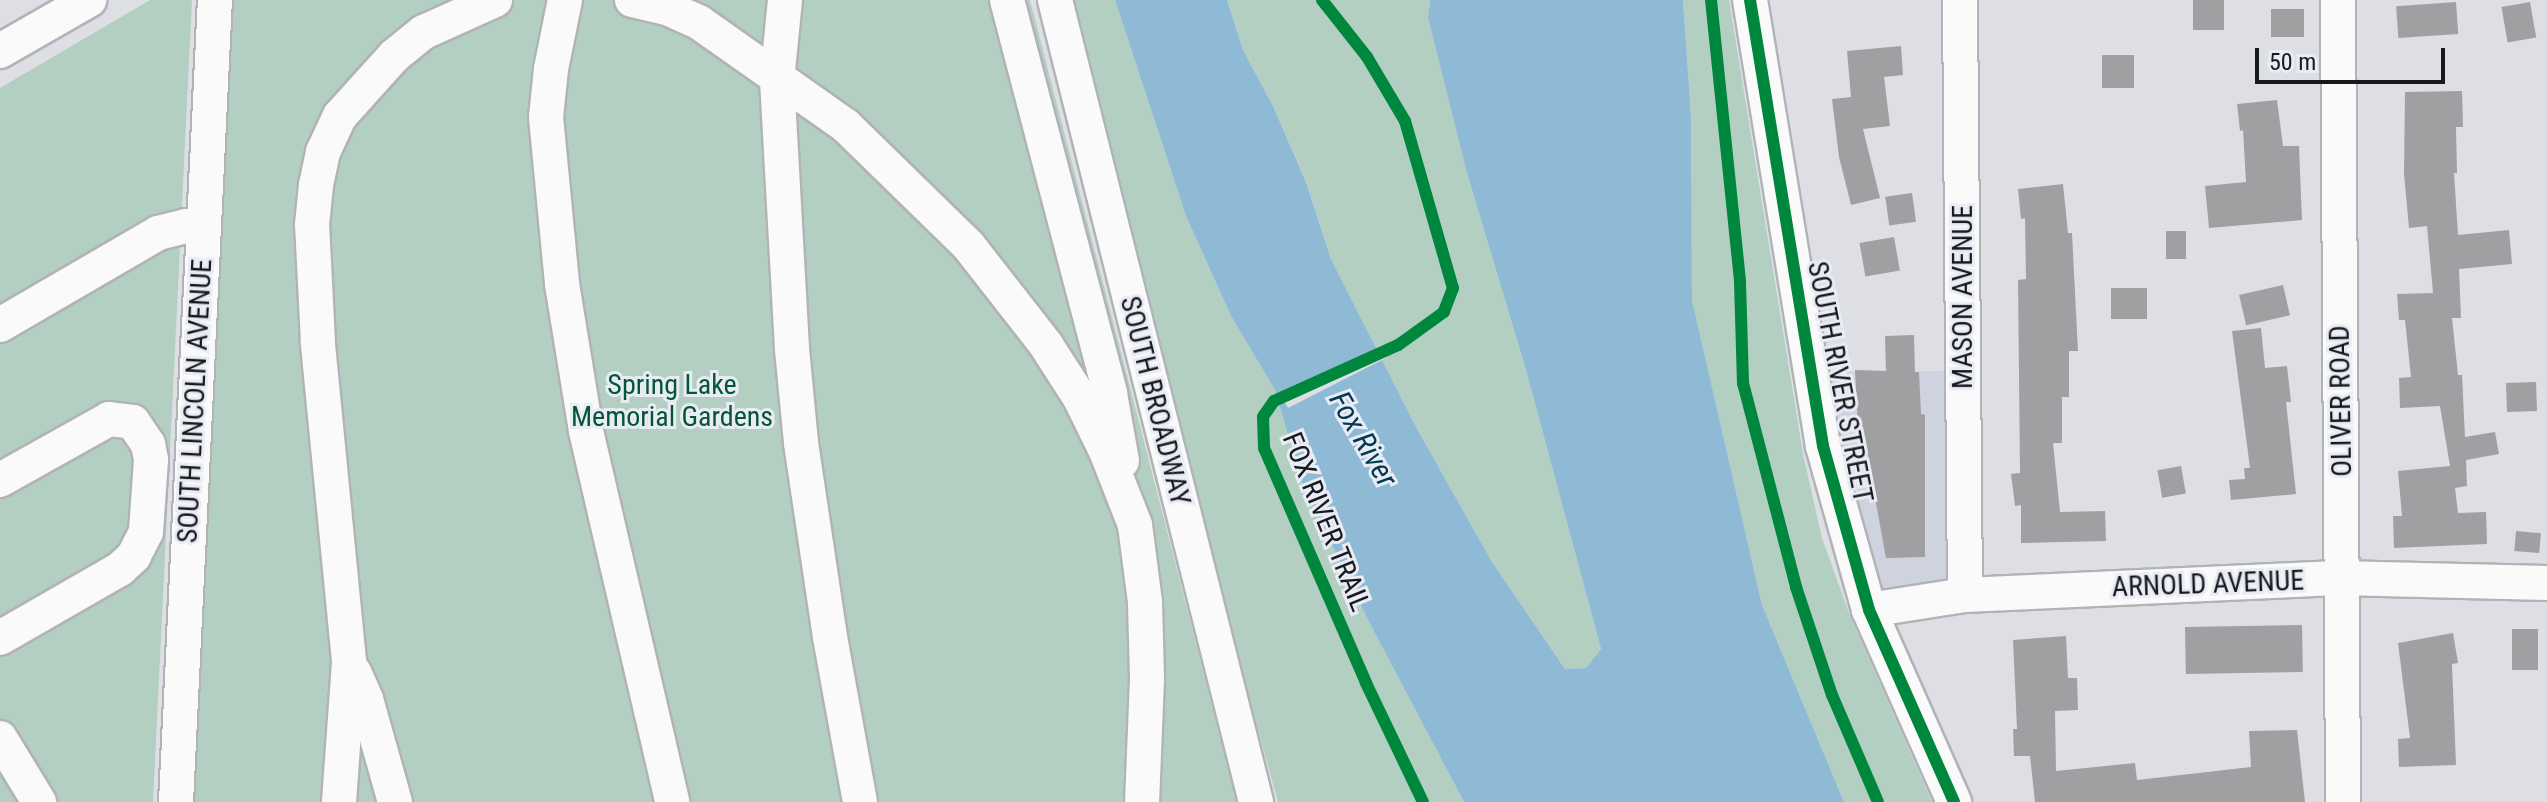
<!DOCTYPE html>
<html>
<head>
<meta charset="utf-8">
<style>
	body { margin:0 }
	#map { position:relative; width:2547px; height:802px; overflow:hidden; background:#dedfe5; font-family:"Roboto Condensed",sans-serif }
	div>[style] { position:absolute }
	[style*='--x'] { left:calc(var(--x)*1px); top:calc(var(--y)*1px); width:calc(var(--w)*1px); rotate:calc(var(--a)*1deg) }
	.built>* { inset:0; background:#cfd3df }
	.green>* { inset:0; background:#b3cfc2 }
	.water>* { inset:0; background:#8fbad6 }
	.pier>* { inset:0; background:#dedfe5; transform-origin:0 0 }
	.building>* { inset:0; background:#a09fa2; transform-origin:0 0 }
	.roads { filter:drop-shadow(2px 0 #b2b3b7) drop-shadow(-2px 0 #b2b3b7) drop-shadow(0 2px #b2b3b7) drop-shadow(0 -2px #b2b3b7) }
	.minor>* { height:34px; margin:-17px; padding:0 17px; transform-origin:17px; border-radius:17px; background:#fafafb }
	.cycleway>* { height:12px; margin:-6px; padding:0 6px; transform-origin:6px; border-radius:6px; background:#00873e }
	span { translate:-50% -50%; white-space:nowrap; text-align:center; line-height:1.15; -webkit-text-stroke:6px #e9ecf5; paint-order:stroke }
	.street-label { font-size:28px; color:#17191c }
	.park-label { font-size:28px; color:#045736 }
	.water-label { font-size:30px; color:#023851; font-style:italic }
	.scale { position:absolute; left:2255px; top:48px; width:190px; height:36px; box-sizing:border-box; border:4px solid #17191c; border-top:0; padding-left:10px; font-size:24px; line-height:28px; white-space:nowrap; color:#17191c; -webkit-text-stroke:6px #e9ecf5; paint-order:stroke }
</style>
</head>
<body>
<div id="map">
	<div class="built">
		<div style="clip-path:polygon(1959px 371px,1960px 591px,1872px 606px,1815px 372px)"></div>
	</div>
	<div class="green">
		<div style="clip-path:polygon(150px 0,192px 0,153px 802px,0 802px,0 88px)"></div>
		<div style="clip-path:polygon(231px 0,1030px 0,1237px 802px,190px 802px)"></div>
		<div style="clip-path:polygon(1067px 0,1115px 0,1186px 216px,1231px 316px,1275px 390px,1301px 480px,1368px 620px,1464px 802px,1278px 802px,1199px 515px)"></div>
		<div style="clip-path:polygon(1227px 0,1430px 0,1428px 18px,1467px 173px,1526px 370px,1601px 649px,1586px 668px,1565px 669px,1492px 562px,1416px 427px,1331px 259px,1306px 181px,1273px 106px,1243px 50px)"></div>
		<div style="clip-path:polygon(1683px 0,1729px 0,1803px 454px,1822px 538px,1850px 616px,1932px 802px,1844px 802px,1762px 605px,1692px 300px,1691px 116px)"></div>
	</div>
	<div class="water">
		<div style="clip-path:polygon(1115px 0,1227px 0,1243px 50px,1273px 106px,1306px 182px,1331px 259px,1416px 427px,1492px 562px,1565px 669px,1586px 668px,1601px 649px,1526px 370px,1467px 173px,1428px 18px,1430px 0,1683px 0,1691px 116px,1692px 300px,1762px 605px,1844px 802px,1464px 802px,1368px 620px,1301px 480px,1275px 390px,1231px 316px,1186px 216px)"></div>
	</div>
	<div class="pier">
		<div style="left:1381px;top:346px;width:13px;height:111px;rotate:63deg"></div>
	</div>
	<div class="building">
		<div style="left:2193px;top:0;width:31px;height:30px"></div>
		<div style="left:2456px;top:2px;width:32px;height:60px;rotate:86deg"></div>
		<div style="left:2530px;top:2px;width:36px;height:29px;rotate:80deg"></div>
		<div style="left:2304px;top:9px;width:28px;height:33px;rotate:90deg"></div>
		<div style="clip-path:polygon(1901px 46px,1903px 75px,1884px 77px,1890px 126px,1863px 129px,1880px 198px,1851px 205px,1839px 157px,1832px 99px,1851px 97px,1847px 51px)"></div>
		<div style="left:2102px;top:55px;width:32px;height:33px"></div>
		<div style="clip-path:polygon(2462px 91px,2463px 127px,2456px 127px,2457px 173px,2454px 173px,2458px 235px,2509px 230px,2512px 264px,2459px 269px,2461px 318px,2452px 318px,2458px 375px,2462px 375px,2465px 437px,2495px 432px,2499px 454px,2466px 460px,2467px 486px,2455px 488px,2458px 513px,2486px 512px,2487px 544px,2394px 548px,2393px 516px,2402px 516px,2398px 471px,2450px 466px,2440px 406px,2400px 408px,2399px 378px,2411px 377px,2405px 320px,2399px 320px,2397px 294px,2433px 293px,2427px 226px,2409px 228px,2404px 174px,2405px 92px)"></div>
		<div style="clip-path:polygon(2277px 100px,2283px 146px,2299px 146px,2302px 220px,2209px 228px,2205px 186px,2246px 182px,2243px 130px,2240px 131px,2237px 104px)"></div>
		<div style="clip-path:polygon(2063px 184px,2068px 233px,2072px 233px,2078px 351px,2069px 351px,2069px 397px,2062px 397px,2062px 443px,2053px 443px,2060px 512px,2105px 511px,2106px 541px,2021px 543px,2021px 505px,2015px 506px,2011px 474px,2020px 473px,2018px 280px,2026px 279px,2025px 218px,2021px 219px,2018px 189px)"></div>
		<div style="left:1912px;top:193px;width:29px;height:27px;rotate:82deg"></div>
		<div style="left:2166px;top:231px;width:20px;height:28px"></div>
		<div style="left:1894px;top:237px;width:34px;height:35px;rotate:80deg"></div>
		<div style="left:2283px;top:285px;width:31px;height:45px;rotate:77deg"></div>
		<div style="left:2111px;top:288px;width:36px;height:31px"></div>
		<div style="clip-path:polygon(2261px 328px,2265px 368px,2287px 366px,2291px 402px,2286px 402px,2296px 494px,2231px 500px,2229px 480px,2245px 479px,2244px 468px,2250px 468px,2232px 331px)"></div>
		<div style="clip-path:polygon(1914px 335px,1915px 372px,1919px 372px,1921px 414px,1925px 415px,1925px 557px,1886px 558px,1862px 426px,1858px 426px,1855px 370px,1886px 371px,1885px 336px)"></div>
		<div style="left:2536px;top:382px;width:29px;height:30px;rotate:88deg"></div>
		<div style="left:2181px;top:466px;width:28px;height:24px;rotate:80deg"></div>
		<div style="left:2516px;top:531px;width:25px;height:20px;rotate:5deg"></div>
		<div style="left:2302px;top:625px;width:47px;height:117px;rotate:89deg"></div>
		<div style="left:2512px;top:629px;width:26px;height:41px"></div>
		<div style="clip-path:polygon(2453px 633px,2458px 663px,2452px 664px,2456px 765px,2399px 767px,2398px 739px,2410px 738px,2398px 643px)"></div>
		<div style="clip-path:polygon(2066px 636px,2068px 678px,2077px 678px,2078px 710px,2055px 711px,2056px 771px,2135px 763px,2137px 780px,2251px 767px,2249px 731px,2297px 730px,2305px 802px,2035px 802px,2030px 756px,2014px 756px,2013px 729px,2017px 729px,2013px 640px)"></div>
	</div>
	<div class="roads">
		<div class="minor">
			<div style="--x:565;--y:0;--w:70;--a:101.5"></div>
			<div style="--x:551;--y:69;--w:48;--a:95.9"></div>
			<div style="--x:546;--y:117;--w:168;--a:84.5"></div>
			<div style="--x:562;--y:284;--w:149;--a:80.7"></div>
			<div style="--x:586;--y:431;--w:381;--a:76.9"></div>
			<div style="--x:632;--y:0;--w:36;--a:13"></div>
			<div style="--x:667;--y:8;--w:36;--a:24"></div>
			<div style="--x:700;--y:23;--w:179;--a:35.2"></div>
			<div style="--x:846;--y:126;--w:170;--a:44.3"></div>
			<div style="--x:968;--y:245;--w:127;--a:52"></div>
			<div style="--x:1046;--y:345;--w:63;--a:57.3"></div>
			<div style="--x:1080;--y:398;--w:59;--a:63.9"></div>
			<div style="--x:1106;--y:451;--w:79;--a:68.6"></div>
			<div style="--x:1135;--y:525;--w:78;--a:82.6"></div>
			<div style="--x:1145;--y:602;--w:77;--a:88.5"></div>
			<div style="--x:1147;--y:679;--w:123;--a:92.3"></div>
			<div style="--x:785;--y:0;--w:80;--a:95.7"></div>
			<div style="--x:777;--y:80;--w:269;--a:86.8"></div>
			<div style="--x:792;--y:349;--w:94;--a:84.5"></div>
			<div style="--x:801;--y:443;--w:196;--a:81.5"></div>
			<div style="--x:830;--y:637;--w:168;--a:79.7"></div>
			<div style="--x:1007;--y:0;--w:407;--a:75.3"></div>
			<div style="--x:1110;--y:394;--w:68;--a:79.8"></div>
			<div style="--x:1055;--y:0;--w:827;--a:75.93"></div>
			<div style="--x:1750;--y:0;--w:452;--a:80.7"></div>
			<div style="--x:1823;--y:446;--w:170;--a:74.3"></div>
			<div style="--x:1869;--y:610;--w:210;--a:66.1"></div>
			<div style="--x:1960;--y:0;--w:595;--a:89.52"></div>
			<div style="--x:2338;--y:0;--w:802;--a:89.64"></div>
			<div style="--x:0;--y:51;--w:103;--a:-29.8"></div>
			<div style="--x:0;--y:325;--w:183;--a:-30.2"></div>
			<div style="--x:158;--y:233;--w:29;--a:-14"></div>
			<div style="--x:186;--y:226;--w:18;--a:9"></div>
			<div style="--x:0;--y:480;--w:125;--a:-29.2"></div>
			<div style="--x:109;--y:419;--w:24;--a:7"></div>
			<div style="--x:133;--y:422;--w:27;--a:56"></div>
			<div style="--x:148;--y:444;--w:16;--a:79"></div>
			<div style="--x:151;--y:460;--w:72;--a:94"></div>
			<div style="--x:146;--y:532;--w:27;--a:117"></div>
			<div style="--x:134;--y:556;--w:19;--a:137"></div>
			<div style="--x:120;--y:569;--w:138;--a:150.1"></div>
			<div style="--x:1869;--y:610;--w:97;--a:-8.9"></div>
			<div style="--x:1965;--y:595;--w:378;--a:-2.6"></div>
			<div style="--x:2343;--y:578;--w:204;--a:1.4"></div>
			<div style="--x:354;--y:672;--w:30;--a:66"></div>
			<div style="--x:366;--y:699;--w:107;--a:74.3"></div>
			<div style="--x:0;--y:738;--w:75;--a:58.6"></div>
			<div style="--x:176;--y:802;--w:803;--a:-87.22"></div>
			<div style="--x:339;--y:802;--w:141;--a:-85.9"></div>
			<div style="--x:349;--y:661;--w:321;--a:-95.6"></div>
			<div style="--x:318;--y:342;--w:117;--a:-92.9"></div>
			<div style="--x:312;--y:225;--w:40;--a:-84.3"></div>
			<div style="--x:316;--y:185;--w:34;--a:-78"></div>
			<div style="--x:323;--y:152;--w:40;--a:-65"></div>
			<div style="--x:340;--y:116;--w:81;--a:-48"></div>
			<div style="--x:394;--y:56;--w:38;--a:-39"></div>
			<div style="--x:424;--y:32;--w:78;--a:-24.3"></div>
		</div>
	</div>
	<div class="cycleway">
		<div style="--x:1322;--y:0;--w:73;--a:51.7"></div>
		<div style="--x:1367;--y:57;--w:74;--a:59.3"></div>
		<div style="--x:1405;--y:121;--w:174;--a:74"></div>
		<div style="--x:1453;--y:288;--w:26;--a:111"></div>
		<div style="--x:1444;--y:312;--w:57;--a:144.3"></div>
		<div style="--x:1398;--y:345;--w:136;--a:155.7"></div>
		<div style="--x:1274;--y:401;--w:19;--a:125"></div>
		<div style="--x:1263;--y:417;--w:31;--a:88"></div>
		<div style="--x:1264;--y:448;--w:256;--a:66.5"></div>
		<div style="--x:1366;--y:683;--w:132;--a:64.4"></div>
		<div style="--x:1711;--y:0;--w:283;--a:84.1"></div>
		<div style="--x:1740;--y:282;--w:101;--a:88.3"></div>
		<div style="--x:1743;--y:383;--w:211;--a:75.4"></div>
		<div style="--x:1796;--y:587;--w:114;--a:71.6"></div>
		<div style="--x:1832;--y:695;--w:116;--a:66.7"></div>
		<div style="--x:1750;--y:0;--w:452;--a:80.7"></div>
		<div style="--x:1823;--y:446;--w:170;--a:74.3"></div>
		<div style="--x:1869;--y:610;--w:210;--a:66.1"></div>
	</div>
	<div class="street-label">
		<span style="left:1963px;top:297px;rotate:-90deg">MASON AVENUE</span>
		<span style="left:1840px;top:382px;rotate:79deg">SOUTH RIVER STREET</span>
		<span style="left:195px;top:401px;rotate:-87deg">SOUTH LINCOLN AVENUE</span>
		<span style="left:1155px;top:401px;rotate:76deg">SOUTH BROADWAY</span>
		<span style="left:2341px;top:401px;rotate:-91deg">OLIVER ROAD</span>
		<span style="left:1326px;top:522px;rotate:68deg">FOX RIVER TRAIL</span>
		<span style="left:2208px;top:584px;rotate:-2deg">ARNOLD AVENUE</span>
	</div>
	<div class="park-label">
		<span style="left:672px;top:401px">Spring Lake<br>Memorial Gardens</span>
	</div>
	<div class="water-label">
		<span style="left:1363px;top:439px;rotate:60deg">Fox River</span>
	</div>
	<div class="scale">50 m</div>
</div>
</body>
</html>
